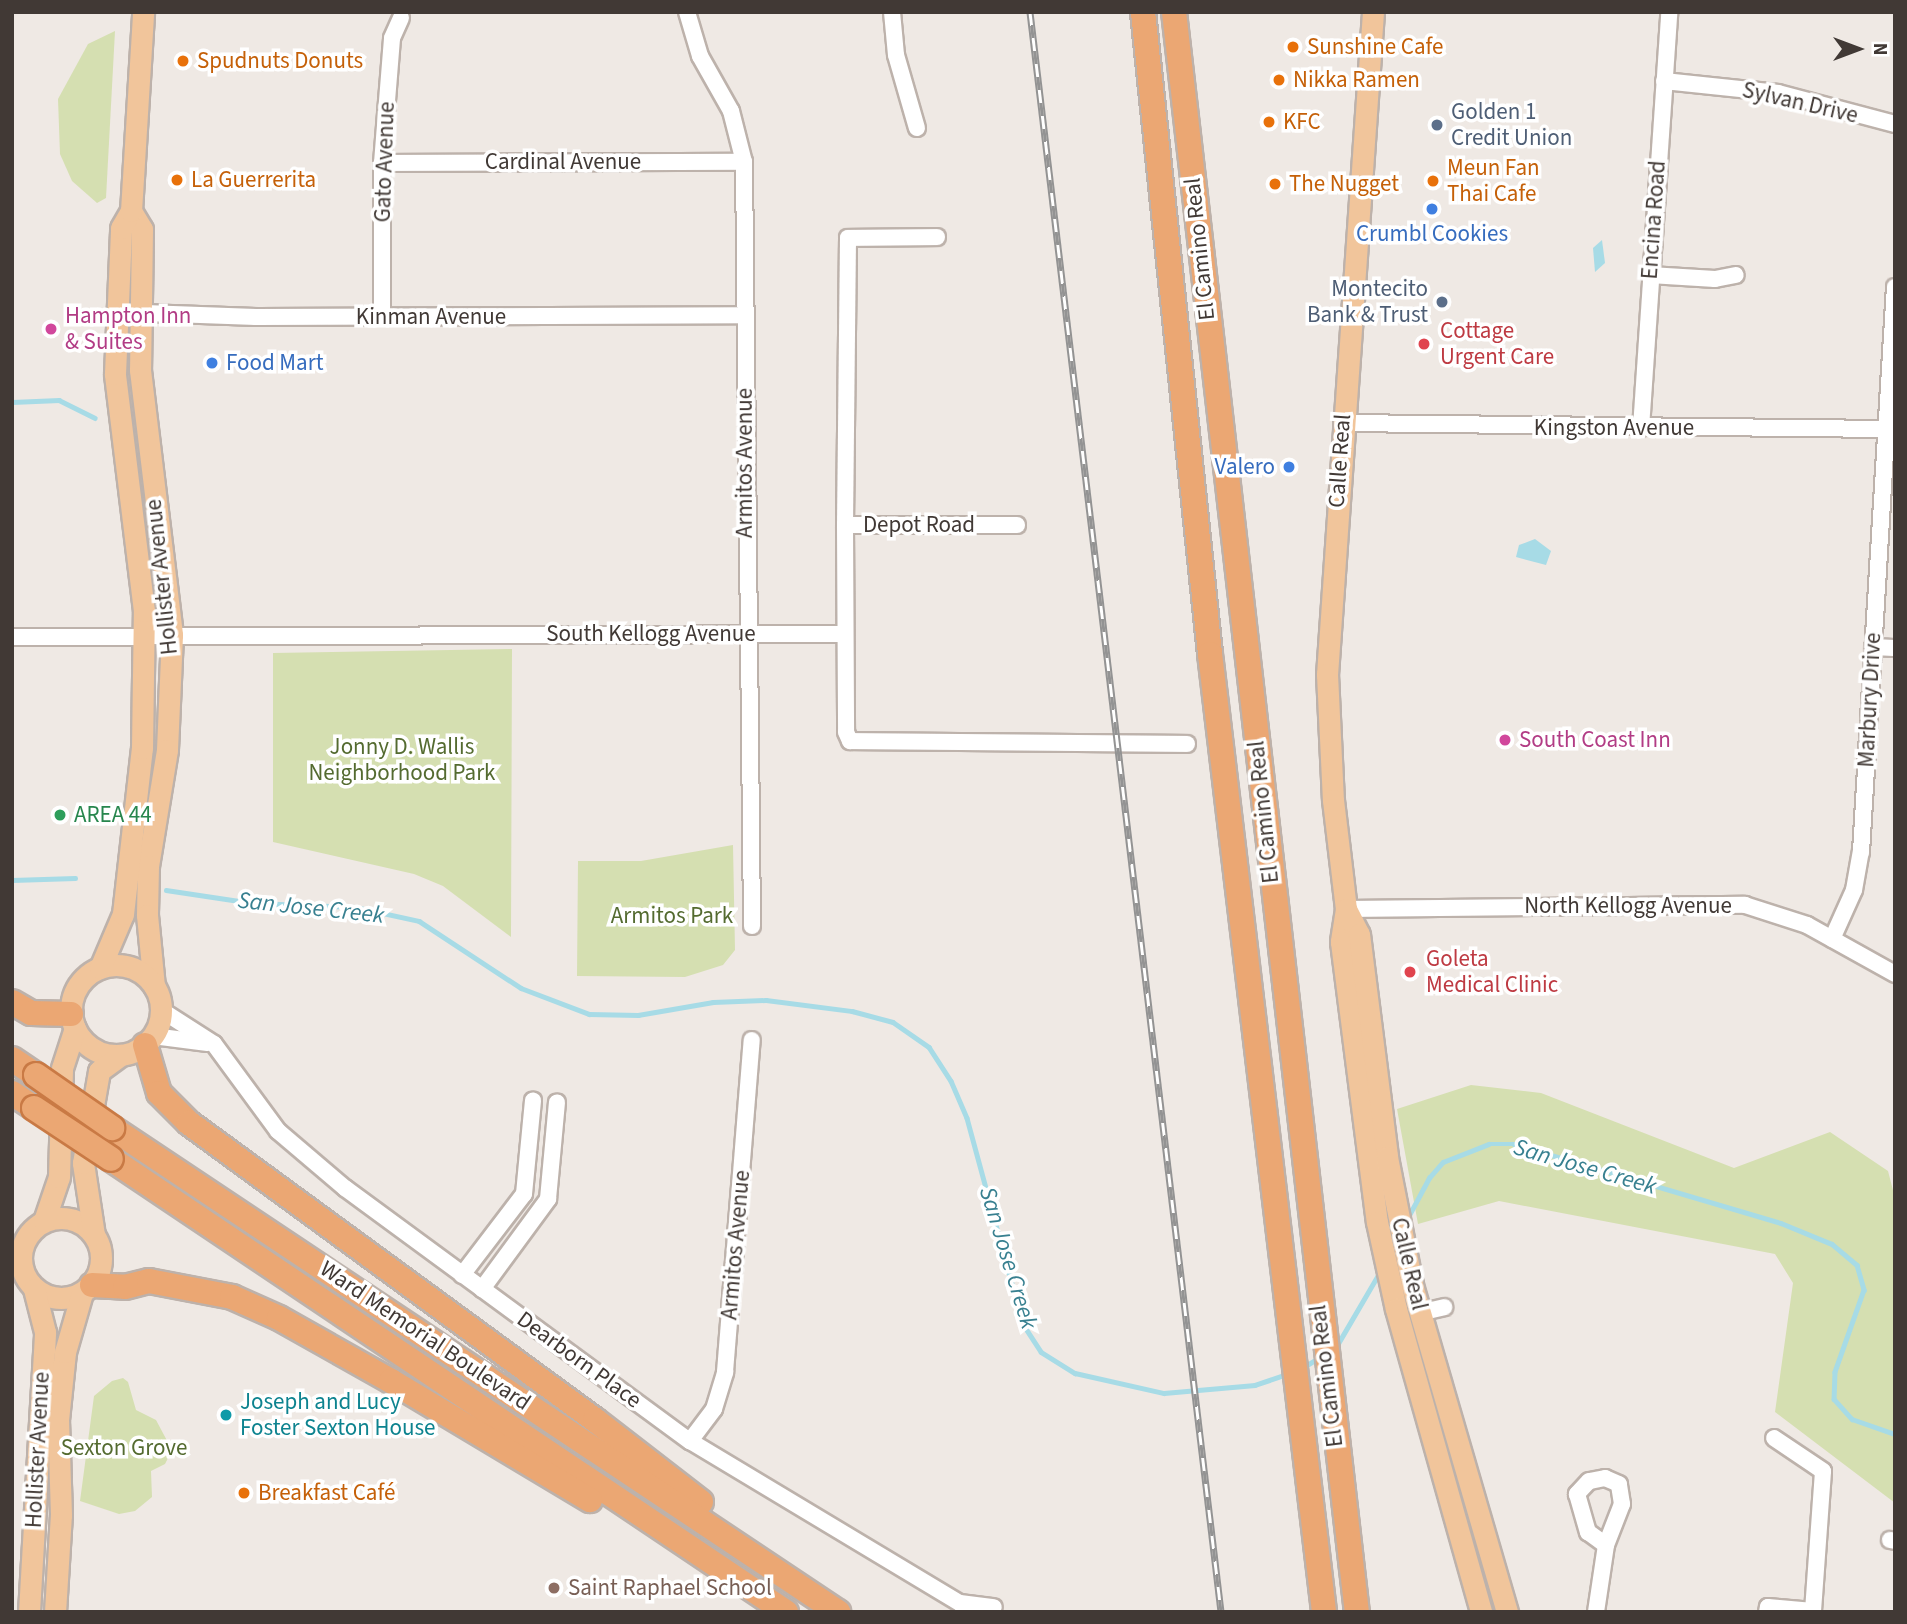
<!DOCTYPE html>
<html>
<head>
<meta charset="utf-8">
<style>
	body { margin:0 }
	#map { position:relative; width:1907px; height:1624px; overflow:hidden; background:#efe9e4; font-family:"Source Sans 3",sans-serif }
	div>[style] { position:absolute }
	[style*='--x'] { left:calc(var(--x)*1px); top:calc(var(--y)*1px); width:calc(var(--w)*1px); rotate:calc(var(--a)*1deg) }
	.green>* { inset:0; background:#d5dfb1 }
	.water>* { inset:0; background:#a7dbe6 }
	.stream>* { height:4.5px; margin:-2.25px; padding:0 2.25px; transform-origin:2.25px; border-radius:2.25px; background:#a7dbe6 }
	.roads { filter:drop-shadow(2px 0 #bdb2ab) drop-shadow(-2px 0 #bdb2ab) drop-shadow(0 2px #bdb2ab) drop-shadow(0 -2px #bdb2ab) }
	.minor>* { height:16px; margin:-8px; padding:0 8px; transform-origin:8px; border-radius:8px; background:#fff }
	.major>* { height:21px; margin:-10.5px; padding:0 10.5px; transform-origin:10.5px; border-radius:10.5px; background:#f1c59b }
	.major>.ring { margin:-10.5px; padding:0; box-sizing:content-box; background:none; border:21px solid #f1c59b; border-radius:50% }
	.highway>* { height:24px; margin:-12px; padding:0 12px; transform-origin:12px; border-radius:12px; background:#eba773 }
	.rail>* { height:7px; margin-top:-3.5px; transform-origin:0; background:repeating-linear-gradient(90deg,#fff 0 13px,#939393 0 26px); box-sizing:border-box; border-block:2px solid #939393 }
	.bridges { filter:drop-shadow(2px 0 #c97a45) drop-shadow(-2px 0 #c97a45) drop-shadow(0 2px #c97a45) drop-shadow(0 -2px #c97a45) }
	.highway-bridge>* { height:24px; margin:-12px; padding:0 12px; transform-origin:12px; border-radius:12px; background:#eba773 }
	.dots>* { width:19px; height:19px; translate:-50% -50%; box-sizing:border-box; border:4px solid #fff; border-radius:50% }
	span { translate:-50% -50%; white-space:nowrap; text-align:center; line-height:1.15; -webkit-text-stroke:7px #fff; paint-order:stroke }
	.food-label { font-size:23px; color:#c56008 }
	.left { translate:0 -50%; text-align:left }
	.street-label { font-size:23px; color:#413935 }
	.service-label { font-size:23px; color:#4e5e75 }
	.right { translate:-100% -50%; text-align:right }
	.shop-label { font-size:23px; color:#366cbe }
	.hotel-label { font-size:23px; color:#b23c85 }
	.health-label { font-size:23px; color:#be3a42 }
	.park-label { font-size:23px; color:#546b30 }
	.leisure-label { font-size:23px; color:#27864d }
	.culture-label { font-size:23px; color:#0d838f }
	.education-label { font-size:23px; color:#785e54 }
	.water-label { font-size:24px; color:#388090; font-style:italic }
	.frame { position:absolute; inset:0; border:14px solid #413935; pointer-events:none }
	.north { position:absolute; left:1823px; top:14px; width:70px; height:70px; -webkit-text-stroke:5px #fff; paint-order:stroke; rotate:90deg; font-size:19px; font-weight:700; line-height:28px; text-align:center; color:#413935 }
	.north::after { content:''; display:block; margin:auto; width:24px; height:32px; background:#413935; clip-path:polygon(50% 0,100% 100%,50% 72%,0 100%) }
</style>
</head>
<body>
<div id="map">
	<div class="green">
		<div style="clip-path:polygon(115px 31px,106px 198px,97px 203px,72px 181px,60px 154px,58px 99px,88px 44px)"></div>
		<div style="clip-path:polygon(512px 649px,511px 937px,443px 886px,414px 874px,273px 842px,273px 653px)"></div>
		<div style="clip-path:polygon(733px 845px,735px 950px,723px 965px,685px 977px,577px 976px,578px 861px,641px 861px)"></div>
		<div style="clip-path:polygon(1471px 1085px,1541px 1093px,1734px 1168px,1830px 1132px,1888px 1171px,1895px 1198px,1895px 1503px,1775px 1412px,1793px 1283px,1775px 1254px,1499px 1201px,1418px 1224px,1397px 1109px)"></div>
		<div style="clip-path:polygon(123px 1378px,128px 1382px,136px 1410px,156px 1420px,172px 1450px,165px 1464px,151px 1471px,152px 1497px,135px 1511px,119px 1514px,80px 1501px,94px 1396px,112px 1381px)"></div>
	</div>
	<div class="water">
		<div style="clip-path:polygon(1602px 240px,1605px 263px,1595px 272px,1593px 248px)"></div>
		<div style="clip-path:polygon(1535px 539px,1551px 551px,1546px 565px,1516px 557px,1519px 545px)"></div>
	</div>
	<div class="stream">
		<div style="--x:12;--y:402;--w:47;--a:-2.4"></div>
		<div style="--x:59;--y:400;--w:40;--a:26.6"></div>
		<div style="--x:12;--y:880;--w:63;--a:-1.8"></div>
		<div style="--x:166;--y:890;--w:87;--a:8.6"></div>
		<div style="--x:252;--y:903;--w:103;--a:2.2"></div>
		<div style="--x:355;--y:907;--w:66;--a:12.3"></div>
		<div style="--x:419;--y:921;--w:122;--a:33.3"></div>
		<div style="--x:521;--y:988;--w:73;--a:20.9"></div>
		<div style="--x:589;--y:1014;--w:49;--a:1.2"></div>
		<div style="--x:638;--y:1015;--w:76;--a:-9.8"></div>
		<div style="--x:713;--y:1002;--w:53;--a:-2.2"></div>
		<div style="--x:766;--y:1000;--w:87;--a:7.3"></div>
		<div style="--x:852;--y:1011;--w:42;--a:15"></div>
		<div style="--x:893;--y:1022;--w:44;--a:34.8"></div>
		<div style="--x:929;--y:1047;--w:40;--a:57.1"></div>
		<div style="--x:951;--y:1081;--w:40;--a:66.6"></div>
		<div style="--x:967;--y:1118;--w:213;--a:74.8"></div>
		<div style="--x:1023;--y:1324;--w:33;--a:57"></div>
		<div style="--x:1041;--y:1352;--w:40;--a:32"></div>
		<div style="--x:1075;--y:1373;--w:91;--a:12.7"></div>
		<div style="--x:1164;--y:1393;--w:91;--a:-5"></div>
		<div style="--x:1255;--y:1385;--w:36;--a:-19"></div>
		<div style="--x:1407;--y:1219;--w:47;--a:-61.8"></div>
		<div style="--x:1429;--y:1178;--w:21;--a:-49"></div>
		<div style="--x:1443;--y:1162;--w:49;--a:-21.4"></div>
		<div style="--x:1489;--y:1144;--w:25;--a:0"></div>
		<div style="--x:1514;--y:1144;--w:278;--a:16.5"></div>
		<div style="--x:1781;--y:1223;--w:55;--a:22.4"></div>
		<div style="--x:1832;--y:1244;--w:33;--a:40"></div>
		<div style="--x:1857;--y:1265;--w:26;--a:74"></div>
		<div style="--x:1864;--y:1290;--w:87;--a:109.5"></div>
		<div style="--x:1835;--y:1372;--w:27;--a:92"></div>
		<div style="--x:1834;--y:1399;--w:27;--a:48"></div>
		<div style="--x:1852;--y:1419;--w:46;--a:19.2"></div>
		<div style="--x:1336;--y:1347;--w:89;--a:-59.7"></div>
		<div style="--x:1304;--y:1367;--w:19;--a:-32"></div>
	</div>
	<div class="roads">
		<div class="minor">
			<div style="--x:687;--y:12;--w:46;--a:73.5"></div>
			<div style="--x:700;--y:56;--w:63;--a:60.6"></div>
			<div style="--x:731;--y:111;--w:53;--a:75.7"></div>
			<div style="--x:744;--y:162;--w:764;--a:89.4"></div>
			<div style="--x:892;--y:12;--w:43;--a:84.7"></div>
			<div style="--x:896;--y:55;--w:76;--a:74"></div>
			<div style="--x:1664;--y:81;--w:115;--a:6"></div>
			<div style="--x:1778;--y:93;--w:121;--a:14.8"></div>
			<div style="--x:382;--y:163;--w:362;--a:-0.2"></div>
			<div style="--x:1650;--y:275;--w:65;--a:3.5"></div>
			<div style="--x:1715;--y:279;--w:21;--a:-11"></div>
			<div style="--x:117;--y:312;--w:139;--a:2.1"></div>
			<div style="--x:256;--y:317;--w:489;--a:-0.2"></div>
			<div style="--x:382;--y:317;--w:154;--a:-90"></div>
			<div style="--x:382;--y:163;--w:125;--a:-85.4"></div>
			<div style="--x:392;--y:38;--w:22;--a:-66"></div>
			<div style="--x:1342;--y:423;--w:544;--a:0.63"></div>
			<div style="--x:1641;--y:428;--w:417;--a:-86.1"></div>
			<div style="--x:845;--y:525;--w:287;--a:-89.4"></div>
			<div style="--x:848;--y:238;--w:89;--a:-0.6"></div>
			<div style="--x:1017;--y:525;--w:172;--a:180"></div>
			<div style="--x:845;--y:525;--w:207;--a:89.7"></div>
			<div style="--x:846;--y:732;--w:10;--a:66"></div>
			<div style="--x:850;--y:741;--w:337;--a:0.5"></div>
			<div style="--x:12;--y:637;--w:833;--a:-0.21"></div>
			<div style="--x:1873;--y:647;--w:22;--a:3"></div>
			<div style="--x:1346;--y:909;--w:399;--a:-0.6"></div>
			<div style="--x:1745;--y:905;--w:65;--a:17.9"></div>
			<div style="--x:1807;--y:925;--w:101;--a:29.1"></div>
			<div style="--x:1832;--y:939;--w:54;--a:-65.8"></div>
			<div style="--x:1854;--y:890;--w:39;--a:-80"></div>
			<div style="--x:1861;--y:852;--w:566;--a:-86.56"></div>
			<div style="--x:161;--y:1010;--w:63;--a:32.7"></div>
			<div style="--x:214;--y:1044;--w:108;--a:53.7"></div>
			<div style="--x:278;--y:1131;--w:88;--a:40.4"></div>
			<div style="--x:345;--y:1188;--w:428;--a:36.3"></div>
			<div style="--x:690;--y:1441;--w:315;--a:31"></div>
			<div style="--x:960;--y:1603;--w:34;--a:7"></div>
			<div style="--x:153;--y:1036;--w:55;--a:7.3"></div>
			<div style="--x:462;--y:1275;--w:102;--a:-52.6"></div>
			<div style="--x:524;--y:1194;--w:94;--a:-84.5"></div>
			<div style="--x:482;--y:1289;--w:112;--a:-53.7"></div>
			<div style="--x:548;--y:1199;--w:97;--a:-84.7"></div>
			<div style="--x:1419;--y:1313;--w:26;--a:-13"></div>
			<div style="--x:690;--y:1441;--w:40;--a:-53"></div>
			<div style="--x:714;--y:1409;--w:39;--a:-73"></div>
			<div style="--x:725;--y:1372;--w:333;--a:-85.4"></div>
			<div style="--x:1890;--y:1540;--w:5;--a:11"></div>
			<div style="--x:1596;--y:1612;--w:68;--a:-81.5"></div>
			<div style="--x:1606;--y:1545;--w:44;--a:-68.7"></div>
			<div style="--x:1622;--y:1504;--w:20;--a:-99"></div>
			<div style="--x:1619;--y:1484;--w:15;--a:-157"></div>
			<div style="--x:1605;--y:1478;--w:16;--a:169"></div>
			<div style="--x:1589;--y:1481;--w:18;--a:133"></div>
			<div style="--x:1577;--y:1494;--w:40;--a:74"></div>
			<div style="--x:1588;--y:1532;--w:22;--a:36"></div>
			<div style="--x:1767;--y:1612;--w:5;--a:-79"></div>
			<div style="--x:1768;--y:1607;--w:45;--a:5.1"></div>
			<div style="--x:1813;--y:1611;--w:140;--a:-85.9"></div>
			<div style="--x:1823;--y:1471;--w:59;--a:-146"></div>
		</div>
		<div class="major">
			<div style="--x:1373;--y:12;--w:664;--a:93.97"></div>
			<div style="--x:1327;--y:674;--w:126;--a:87.3"></div>
			<div style="--x:1333;--y:800;--w:110;--a:83.2"></div>
			<div style="--x:1346;--y:909;--w:33;--a:99"></div>
			<div style="--x:1341;--y:942;--w:282;--a:82.7"></div>
			<div style="--x:1377;--y:1222;--w:89;--a:77.7"></div>
			<div style="--x:1396;--y:1309;--w:315;--a:74.3"></div>
			<div style="--x:131;--y:211;--w:21;--a:59"></div>
			<div style="--x:142;--y:229;--w:141;--a:90.8"></div>
			<div style="--x:140;--y:370;--w:267;--a:83.1"></div>
			<div style="--x:172;--y:635;--w:115;--a:92.5"></div>
			<div style="--x:167;--y:750;--w:118;--a:99.3"></div>
			<div style="--x:148;--y:866;--w:49;--a:91.2"></div>
			<div style="--x:147;--y:915;--w:71;--a:84.4"></div>
			<div style="--x:1346;--y:909;--w:28;--a:63"></div>
			<div style="--x:1359;--y:934;--w:225;--a:82.8"></div>
			<div style="--x:1387;--y:1157;--w:130;--a:78.9"></div>
			<div style="--x:1412;--y:1285;--w:341;--a:73.8"></div>
			<div class="ring" style="left:71px;top:965px;width:69px;height:69px"></div>
			<div style="--x:100;--y:968;--w:59;--a:-66.9"></div>
			<div style="--x:123;--y:914;--w:167;--a:-83.5"></div>
			<div style="--x:142;--y:748;--w:137;--a:-89.2"></div>
			<div style="--x:144;--y:611;--w:239;--a:-97"></div>
			<div style="--x:115;--y:374;--w:146;--a:-87.6"></div>
			<div style="--x:121;--y:228;--w:20;--a:-60"></div>
			<div style="--x:131;--y:211;--w:199;--a:-86.5"></div>
			<div class="ring" style="left:21px;top:1218px;width:59px;height:59px"></div>
			<div style="--x:44;--y:1221;--w:46;--a:-71.2"></div>
			<div style="--x:59;--y:1177;--w:109;--a:-88.4"></div>
			<div style="--x:62;--y:1068;--w:42;--a:-72"></div>
			<div style="--x:94;--y:1235;--w:73;--a:-98.7"></div>
			<div style="--x:83;--y:1163;--w:93;--a:-80.1"></div>
			<div style="--x:99;--y:1071;--w:27;--a:-36"></div>
			<div style="--x:29;--y:1612;--w:280;--a:-86.7"></div>
			<div style="--x:45;--y:1332;--w:44;--a:-104.3"></div>
			<div style="--x:55;--y:1612;--w:97;--a:-86.5"></div>
			<div style="--x:61;--y:1515;--w:95;--a:-91.8"></div>
			<div style="--x:58;--y:1420;--w:68;--a:-84.1"></div>
			<div style="--x:65;--y:1352;--w:61;--a:-73.9"></div>
		</div>
		<div class="highway">
			<div style="--x:1143;--y:12;--w:645;--a:84.04"></div>
			<div style="--x:1210;--y:654;--w:965;--a:83.21"></div>
			<div style="--x:1174;--y:12;--w:1610;--a:83.48"></div>
			<div style="--x:12;--y:1002;--w:22;--a:30"></div>
			<div style="--x:31;--y:1013;--w:40;--a:1.4"></div>
			<div style="--x:145;--y:1045;--w:50;--a:73.7"></div>
			<div style="--x:159;--y:1093;--w:42;--a:45"></div>
			<div style="--x:189;--y:1123;--w:503;--a:36.19"></div>
			<div style="--x:595;--y:1420;--w:134;--a:37.7"></div>
			<div style="--x:12;--y:1059;--w:29;--a:34"></div>
			<div style="--x:12;--y:1093;--w:27;--a:34"></div>
			<div style="--x:112;--y:1128;--w:873;--a:33.69"></div>
			<div style="--x:111;--y:1159;--w:813;--a:33.87"></div>
			<div style="--x:92;--y:1285;--w:33;--a:3"></div>
			<div style="--x:125;--y:1287;--w:25;--a:-14"></div>
			<div style="--x:149;--y:1281;--w:85;--a:10.9"></div>
			<div style="--x:232;--y:1297;--w:51;--a:24.1"></div>
			<div style="--x:279;--y:1318;--w:129;--a:29.4"></div>
			<div style="--x:391;--y:1381;--w:232;--a:30.9"></div>
		</div>
	</div>
	<div class="rail">
		<div style="--x:1030;--y:12;--w:1611;--a:83.19"></div>
	</div>
	<div class="bridges">
		<div class="highway-bridge">
			<div style="--x:36;--y:1075;--w:93;--a:34.9"></div>
			<div style="--x:34;--y:1108;--w:92;--a:33.5"></div>
		</div>
	</div>
	<div class="dots">
		<div style="left:1293px;top:47px;background:#e8710a"></div>
		<div style="left:183px;top:61px;background:#e8710a"></div>
		<div style="left:1279px;top:80px;background:#e8710a"></div>
		<div style="left:1269px;top:122px;background:#e8710a"></div>
		<div style="left:1437px;top:125px;background:#5c6f8a"></div>
		<div style="left:177px;top:180px;background:#e8710a"></div>
		<div style="left:1433px;top:181px;background:#e8710a"></div>
		<div style="left:1275px;top:184px;background:#e8710a"></div>
		<div style="left:1432px;top:209px;background:#3f7fe0"></div>
		<div style="left:1442px;top:302px;background:#5c6f8a"></div>
		<div style="left:51px;top:329px;background:#d1479c"></div>
		<div style="left:1424px;top:344px;background:#e0444e"></div>
		<div style="left:212px;top:363px;background:#3f7fe0"></div>
		<div style="left:1289px;top:467px;background:#3f7fe0"></div>
		<div style="left:1505px;top:740px;background:#d1479c"></div>
		<div style="left:60px;top:815px;background:#2e9e5b"></div>
		<div style="left:1410px;top:972px;background:#e0444e"></div>
		<div style="left:226px;top:1415px;background:#0f9aa8"></div>
		<div style="left:244px;top:1493px;background:#e8710a"></div>
		<div style="left:554px;top:1588px;background:#8d6e63"></div>
	</div>
	<div class="food-label">
		<span class="left" style="left:1307px;top:47px">Sunshine Cafe</span>
		<span class="left" style="left:197px;top:61px">Spudnuts Donuts</span>
		<span class="left" style="left:1293px;top:80px">Nikka Ramen</span>
		<span class="left" style="left:1283px;top:122px">KFC</span>
		<span class="left" style="left:1447px;top:181px">Meun Fan<br>Thai Cafe</span>
		<span class="left" style="left:191px;top:180px">La Guerrerita</span>
		<span class="left" style="left:1289px;top:184px">The Nugget</span>
		<span class="left" style="left:258px;top:1493px">Breakfast Café</span>
	</div>
	<div class="street-label">
		<span style="left:1800px;top:103px;rotate:13deg">Sylvan Drive</span>
		<span style="left:385px;top:162px;rotate:-88deg">Gato Avenue</span>
		<span style="left:563px;top:162px">Cardinal Avenue</span>
		<span style="left:1654px;top:220px;rotate:-86deg">Encina Road</span>
		<span style="left:1200px;top:249px;rotate:-96deg">El Camino Real</span>
		<span style="left:431px;top:317px">Kinman Avenue</span>
		<span style="left:1614px;top:428px">Kingston Avenue</span>
		<span style="left:1340px;top:461px;rotate:-86deg">Calle Real</span>
		<span style="left:745px;top:463px;rotate:-90deg">Armitos Avenue</span>
		<span style="left:919px;top:525px">Depot Road</span>
		<span style="left:162px;top:577px;rotate:-96deg">Hollister Avenue</span>
		<span style="left:651px;top:634px">South Kellogg Avenue</span>
		<span style="left:1870px;top:700px;rotate:-87deg">Marbury Drive</span>
		<span style="left:1264px;top:812px;rotate:-96deg">El Camino Real</span>
		<span style="left:1628px;top:906px">North Kellogg Avenue</span>
		<span style="left:736px;top:1245px;rotate:-85deg">Armitos Avenue</span>
		<span style="left:1409px;top:1264px;rotate:77deg">Calle Real</span>
		<span style="left:425px;top:1336px;rotate:34deg">Ward Memorial Boulevard</span>
		<span style="left:579px;top:1360px;rotate:36deg">Dearborn Place</span>
		<span style="left:1327px;top:1376px;rotate:-97deg">El Camino Real</span>
		<span style="left:38px;top:1450px;rotate:-87deg">Hollister Avenue</span>
	</div>
	<div class="service-label">
		<span class="left" style="left:1451px;top:125px">Golden 1<br>Credit Union</span>
		<span class="right" style="left:1428px;top:302px">Montecito<br>Bank &amp; Trust</span>
	</div>
	<div class="shop-label">
		<span style="left:1432px;top:234px">Crumbl Cookies</span>
		<span class="left" style="left:226px;top:363px">Food Mart</span>
		<span class="right" style="left:1275px;top:467px">Valero</span>
	</div>
	<div class="hotel-label">
		<span class="left" style="left:65px;top:329px">Hampton Inn<br>&amp; Suites</span>
		<span class="left" style="left:1519px;top:740px">South Coast Inn</span>
	</div>
	<div class="health-label">
		<span class="left" style="left:1440px;top:344px">Cottage<br>Urgent Care</span>
		<span class="left" style="left:1426px;top:972px">Goleta<br>Medical Clinic</span>
	</div>
	<div class="park-label">
		<span style="left:402px;top:760px">Jonny D. Wallis<br>Neighborhood Park</span>
		<span style="left:672px;top:916px">Armitos Park</span>
		<span style="left:124px;top:1448px">Sexton Grove</span>
	</div>
	<div class="leisure-label">
		<span class="left" style="left:74px;top:815px">AREA 44</span>
	</div>
	<div class="culture-label">
		<span class="left" style="left:240px;top:1415px">Joseph and Lucy<br>Foster Sexton House</span>
	</div>
	<div class="education-label">
		<span class="left" style="left:568px;top:1588px">Saint Raphael School</span>
	</div>
	<div class="water-label">
		<span style="left:311px;top:908px;rotate:6deg">San Jose Creek</span>
		<span style="left:1585px;top:1167px;rotate:16deg">San Jose Creek</span>
		<span style="left:1008px;top:1258px;rotate:73deg">San Jose Creek</span>
	</div>
	<div class="frame"></div>
	<div class="north">N</div>
</div>
</body>
</html>
